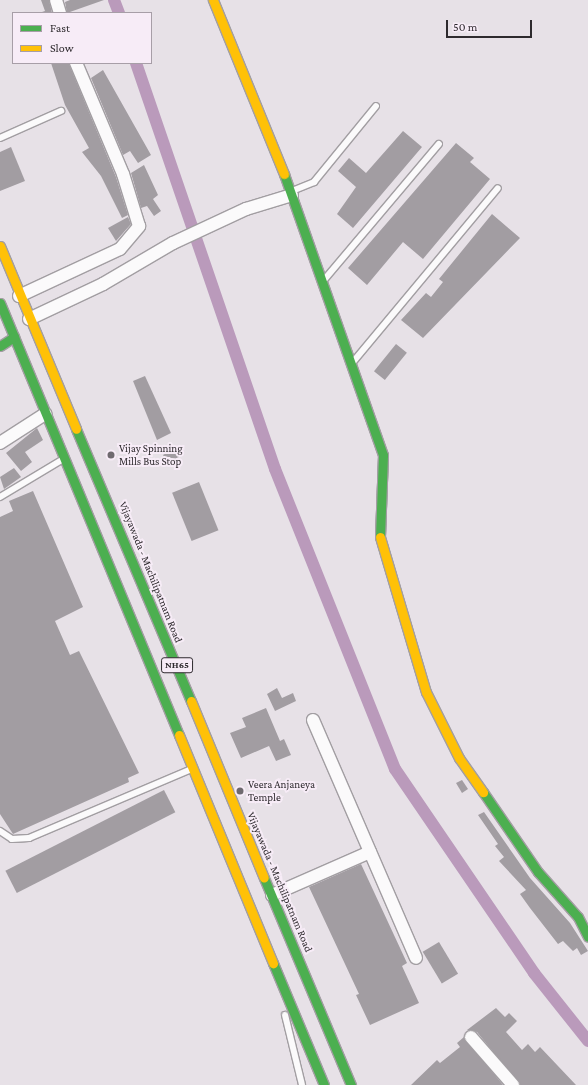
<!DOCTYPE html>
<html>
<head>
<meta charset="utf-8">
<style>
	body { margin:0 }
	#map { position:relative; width:588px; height:1085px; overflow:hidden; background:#e7e1e7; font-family:"Crimson Pro",serif }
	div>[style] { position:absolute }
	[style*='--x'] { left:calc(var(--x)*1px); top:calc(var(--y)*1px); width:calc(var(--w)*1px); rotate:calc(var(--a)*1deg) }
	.canal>* { height:12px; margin:-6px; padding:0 6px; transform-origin:6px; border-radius:6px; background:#ba9abb }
	.building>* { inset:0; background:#a29da2; transform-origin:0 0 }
	.roads { filter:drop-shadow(1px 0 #a29ea2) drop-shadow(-1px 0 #a29ea2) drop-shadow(0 1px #a29ea2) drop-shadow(0 -1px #a29ea2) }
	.lane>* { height:6px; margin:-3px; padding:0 3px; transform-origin:3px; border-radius:3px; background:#fbfafb }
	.street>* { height:12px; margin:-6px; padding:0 6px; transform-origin:6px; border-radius:6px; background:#fbfafb }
	.fast>* { height:9px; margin:-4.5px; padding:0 4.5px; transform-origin:4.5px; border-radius:4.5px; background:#4caf50 }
	.slow>* { height:9px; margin:-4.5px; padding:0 4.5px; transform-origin:4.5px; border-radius:4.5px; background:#ffc107 }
	.dots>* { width:11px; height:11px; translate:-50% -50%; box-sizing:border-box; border:2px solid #f7ecf7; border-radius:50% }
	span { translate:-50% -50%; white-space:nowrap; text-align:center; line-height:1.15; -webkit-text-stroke:4px #f7ecf7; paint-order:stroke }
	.shield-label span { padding:1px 3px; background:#f7ecf7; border:1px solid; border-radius:3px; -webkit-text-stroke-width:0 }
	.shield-label { font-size:10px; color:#2e2a2e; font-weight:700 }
	.poi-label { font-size:11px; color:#2e2a2e }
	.left { translate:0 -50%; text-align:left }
	.street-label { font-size:11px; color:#2e2a2e }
	.legend { position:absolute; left:12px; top:12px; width:140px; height:52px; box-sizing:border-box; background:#f7ecf7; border:1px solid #a79ea7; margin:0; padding:5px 7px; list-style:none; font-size:12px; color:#2e2a2e }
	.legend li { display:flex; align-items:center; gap:8px; height:20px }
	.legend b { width:20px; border:1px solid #a79ea7 }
	.scale { position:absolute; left:446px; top:20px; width:86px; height:18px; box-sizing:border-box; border:2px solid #2e2a2e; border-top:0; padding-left:5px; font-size:12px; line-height:14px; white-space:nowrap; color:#2e2a2e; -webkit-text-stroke:3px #f7ecf7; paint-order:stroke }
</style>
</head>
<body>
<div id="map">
	<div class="canal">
		<div style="--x:114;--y:0;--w:14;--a:69"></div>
		<div style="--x:136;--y:63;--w:429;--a:71.1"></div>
		<div style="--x:275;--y:469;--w:323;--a:68.2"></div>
		<div style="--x:395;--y:769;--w:247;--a:55.7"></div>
		<div style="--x:534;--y:973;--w:87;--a:51.5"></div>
	</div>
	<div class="building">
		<div style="clip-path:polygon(41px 0,49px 0,52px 13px,39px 13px,45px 11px)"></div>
		<div style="clip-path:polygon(70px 0,104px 0,67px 13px,65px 2px)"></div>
		<div style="clip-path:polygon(51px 63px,69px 64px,116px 177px,128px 215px,122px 218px,101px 176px,82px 152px,89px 148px,65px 105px)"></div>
		<div style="clip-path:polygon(103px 70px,151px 155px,138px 163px,130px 151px,123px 155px,91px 78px)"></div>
		<div style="clip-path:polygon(403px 131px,422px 147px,353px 228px,337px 214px,356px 187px,338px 171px,349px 158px,366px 173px)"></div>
		<div style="clip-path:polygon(456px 143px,474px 158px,470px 162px,490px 179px,423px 259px,403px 242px,367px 285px,348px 268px)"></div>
		<div style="clip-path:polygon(11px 147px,25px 181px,0 191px,0 152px)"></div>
		<div style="clip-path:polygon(144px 165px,158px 195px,153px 199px,161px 211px,154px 216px,147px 206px,141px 208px,131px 173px)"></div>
		<div style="clip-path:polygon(492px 214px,520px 238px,423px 338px,401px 320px,426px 293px,431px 297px,443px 282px,439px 279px)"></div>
		<div style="clip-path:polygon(128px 217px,131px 224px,116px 241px,108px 228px)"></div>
		<div style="left:396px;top:344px;width:14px;height:35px;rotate:39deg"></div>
		<div style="clip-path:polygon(145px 376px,171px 433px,157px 440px,133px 381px)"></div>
		<div style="clip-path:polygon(37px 428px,43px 440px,25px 452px,32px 462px,21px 471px,6px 453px)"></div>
		<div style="clip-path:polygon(176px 447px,180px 456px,168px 464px,163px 455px)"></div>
		<div style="clip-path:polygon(14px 468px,21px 477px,4px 489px,0 477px)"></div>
		<div style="left:199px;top:482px;width:52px;height:29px;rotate:68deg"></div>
		<div style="clip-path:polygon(33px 491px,83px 607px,55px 621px,70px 655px,79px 651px,139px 773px,128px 778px,129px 782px,13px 834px,0 814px,0 517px,13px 511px,9px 501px)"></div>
		<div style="clip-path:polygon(277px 688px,282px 698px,293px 693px,296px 701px,275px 711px,267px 694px)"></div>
		<div style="clip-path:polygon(266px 708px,280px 741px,284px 739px,291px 755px,276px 761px,269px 746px,241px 758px,230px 733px,246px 727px,242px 718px)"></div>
		<div style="clip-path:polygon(462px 780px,468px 789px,462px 793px,456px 783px)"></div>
		<div style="left:164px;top:790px;width:25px;height:178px;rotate:63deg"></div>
		<div style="clip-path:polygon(484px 812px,530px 878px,570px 923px,588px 951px,581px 955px,577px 948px,573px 951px,563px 941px,558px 944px,530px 908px,520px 894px,526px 890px,499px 861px,504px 857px,495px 846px,498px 844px,478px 815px)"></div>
		<div style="clip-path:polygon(361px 864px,407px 963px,402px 966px,419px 1003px,370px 1025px,356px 995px,359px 994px,309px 887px)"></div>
		<div style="left:439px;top:942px;width:37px;height:19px;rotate:59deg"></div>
		<div style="clip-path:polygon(496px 1008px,505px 1017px,509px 1013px,517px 1021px,506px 1032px,522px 1050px,528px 1044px,535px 1052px,540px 1047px,576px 1085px,520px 1085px,477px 1032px,467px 1030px)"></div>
		<div style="clip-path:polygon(464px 1037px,503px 1085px,411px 1085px,437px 1060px,440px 1063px,460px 1047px,457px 1043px)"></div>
	</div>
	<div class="roads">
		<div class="lane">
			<div style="--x:0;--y:138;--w:67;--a:-23.9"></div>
			<div style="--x:292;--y:191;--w:24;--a:-22"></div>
			<div style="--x:314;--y:182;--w:98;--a:-50.8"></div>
			<div style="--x:324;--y:280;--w:178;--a:-49.8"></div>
			<div style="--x:353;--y:362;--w:226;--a:-50.2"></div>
			<div style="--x:0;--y:497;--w:70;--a:-31"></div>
			<div style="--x:0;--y:831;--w:14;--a:34"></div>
			<div style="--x:12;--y:839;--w:17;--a:-3"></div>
			<div style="--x:29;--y:838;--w:174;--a:-23"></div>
			<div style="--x:285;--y:1015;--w:72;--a:76.3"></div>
		</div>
		<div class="street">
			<div style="--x:56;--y:0;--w:14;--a:73"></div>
			<div style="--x:19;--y:296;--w:111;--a:-25"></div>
			<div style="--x:120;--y:249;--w:30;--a:-50"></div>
			<div style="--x:139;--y:226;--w:54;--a:-107.1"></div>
			<div style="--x:123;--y:174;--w:121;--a:-112.9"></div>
			<div style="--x:29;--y:319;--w:82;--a:-25.3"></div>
			<div style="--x:103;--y:284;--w:81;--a:-30.4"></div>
			<div style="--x:173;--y:243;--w:81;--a:-25"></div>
			<div style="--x:246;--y:209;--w:48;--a:-16.9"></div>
			<div style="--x:0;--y:443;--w:54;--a:-32.8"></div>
			<div style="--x:313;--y:720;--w:259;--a:66.6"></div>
			<div style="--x:272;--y:895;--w:107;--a:-23.7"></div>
			<div style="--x:471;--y:1037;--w:64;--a:48.8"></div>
		</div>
		<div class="fast">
			<div style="--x:284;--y:174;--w:298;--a:70.6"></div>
			<div style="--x:383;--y:455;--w:82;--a:92.1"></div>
			<div style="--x:0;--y:303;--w:468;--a:67.5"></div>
			<div style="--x:0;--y:346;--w:17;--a:-33"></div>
			<div style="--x:76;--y:429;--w:295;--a:67.1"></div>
			<div style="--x:483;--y:792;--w:97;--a:55.5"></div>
			<div style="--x:538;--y:872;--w:60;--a:48.4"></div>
			<div style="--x:578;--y:917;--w:22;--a:63"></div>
			<div style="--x:264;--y:878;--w:225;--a:67.2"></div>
			<div style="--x:273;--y:963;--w:132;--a:67.3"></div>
		</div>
		<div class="slow">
			<div style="--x:213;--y:0;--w:188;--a:67.8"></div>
			<div style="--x:0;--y:246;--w:198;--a:67.4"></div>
			<div style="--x:380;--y:537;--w:162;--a:73.5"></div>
			<div style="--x:426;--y:692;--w:74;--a:63.4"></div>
			<div style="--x:459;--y:758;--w:42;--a:54.8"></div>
			<div style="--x:191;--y:701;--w:191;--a:67.6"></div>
			<div style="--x:179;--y:735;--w:247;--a:67.6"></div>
		</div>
	</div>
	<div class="dots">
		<div style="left:111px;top:455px;background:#6f6a6f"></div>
		<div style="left:240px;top:791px;background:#6f6a6f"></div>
	</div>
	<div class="shield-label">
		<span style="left:177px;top:665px">NH65</span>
	</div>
	<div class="poi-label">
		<span class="left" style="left:119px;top:455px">Vijay Spinning<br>Mills Bus Stop</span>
		<span class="left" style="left:248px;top:791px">Veera Anjaneya<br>Temple</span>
	</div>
	<div class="street-label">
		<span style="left:151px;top:572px;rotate:68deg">Vijayawada - Machilipatnam Road</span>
		<span style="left:280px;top:882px;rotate:67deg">Vijayawada - Machilipatnam Road</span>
	</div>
	<ul class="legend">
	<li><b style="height:5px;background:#4caf50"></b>Fast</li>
	<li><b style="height:5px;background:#ffc107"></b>Slow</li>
	</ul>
	<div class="scale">50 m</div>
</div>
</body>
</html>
